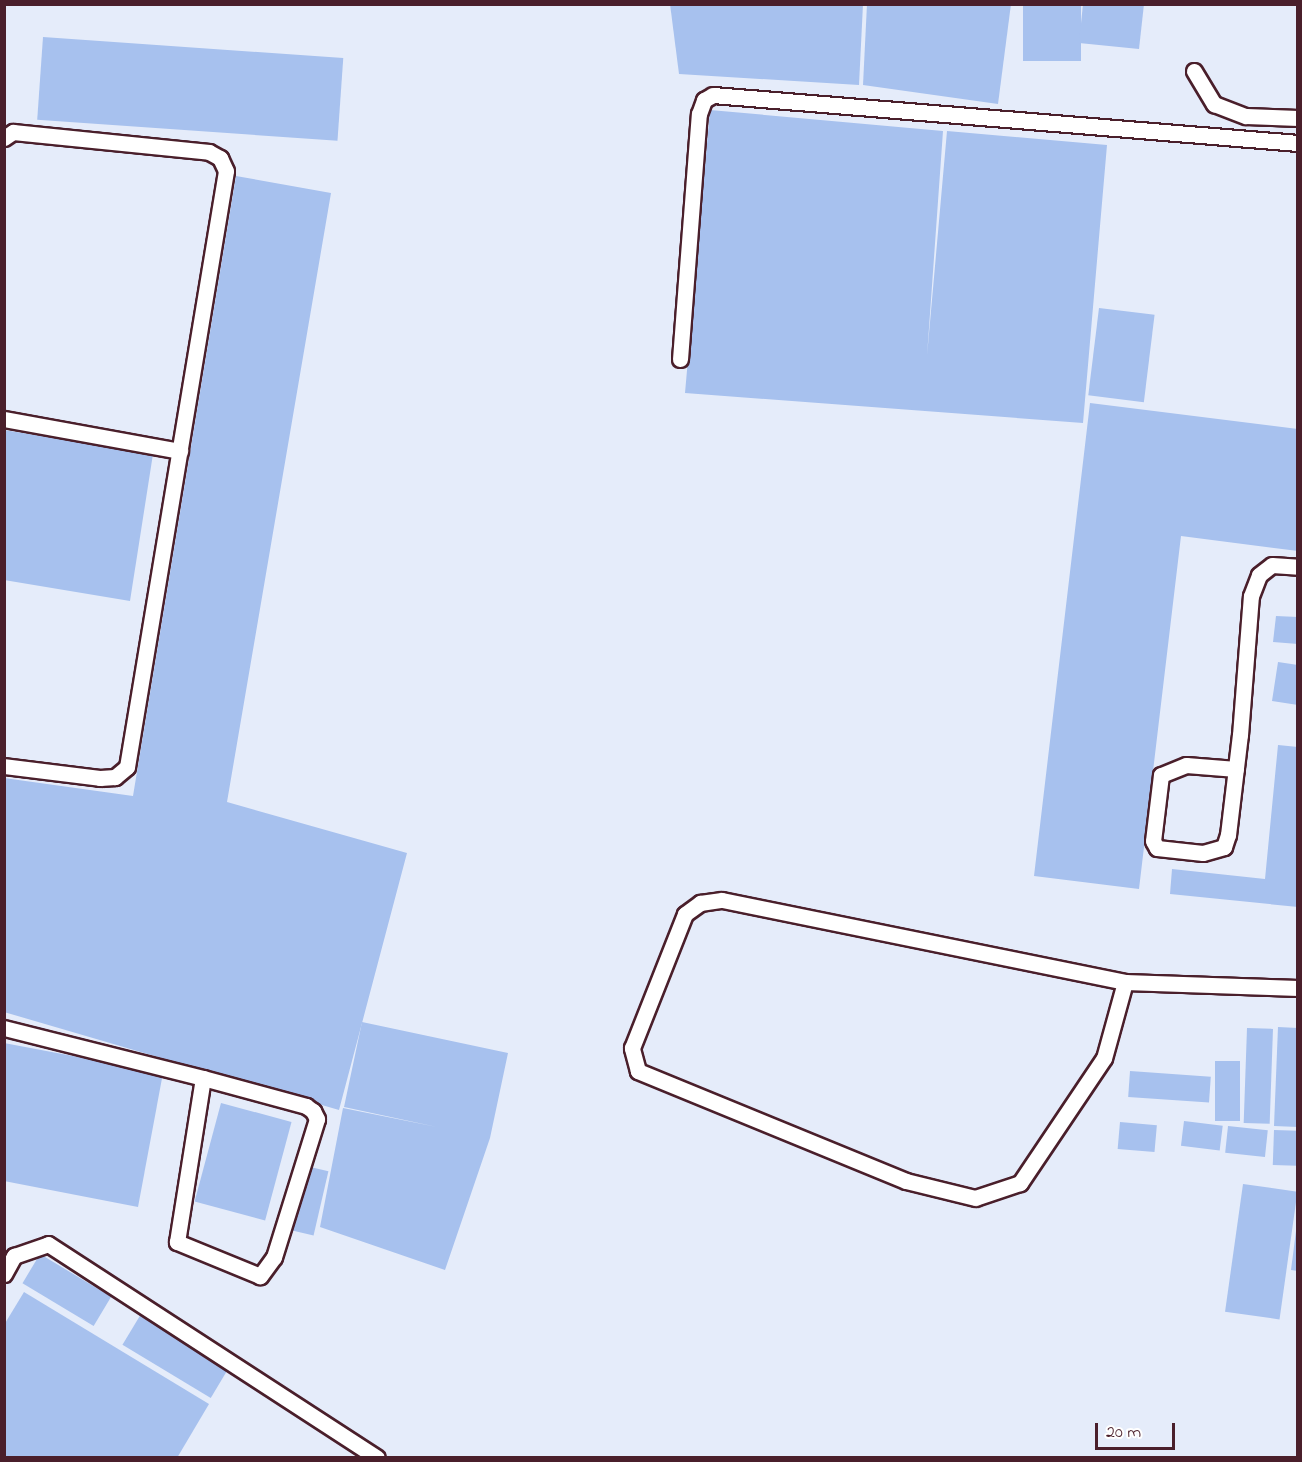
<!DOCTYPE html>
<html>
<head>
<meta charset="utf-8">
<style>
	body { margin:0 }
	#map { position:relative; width:1302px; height:1462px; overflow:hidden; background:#e5ecfa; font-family:"Indie Flower",sans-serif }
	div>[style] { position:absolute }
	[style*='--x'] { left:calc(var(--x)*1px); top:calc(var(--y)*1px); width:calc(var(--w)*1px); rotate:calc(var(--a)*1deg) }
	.building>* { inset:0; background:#a7c1ee; transform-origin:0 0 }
	.roads { filter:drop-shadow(2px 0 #4a1f2b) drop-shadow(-2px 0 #4a1f2b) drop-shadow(0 2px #4a1f2b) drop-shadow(0 -2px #4a1f2b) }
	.service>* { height:15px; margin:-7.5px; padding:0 7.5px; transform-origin:7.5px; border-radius:7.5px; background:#fff }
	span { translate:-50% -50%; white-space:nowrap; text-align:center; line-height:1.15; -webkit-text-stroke:6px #fff; paint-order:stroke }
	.frame { position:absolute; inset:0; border:6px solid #4a1f2b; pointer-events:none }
	.scale { position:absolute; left:1095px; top:1423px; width:80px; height:27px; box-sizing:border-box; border:3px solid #4a1f2b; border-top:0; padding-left:8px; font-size:18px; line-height:21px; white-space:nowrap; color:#4a1f2b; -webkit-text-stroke:4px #fff; paint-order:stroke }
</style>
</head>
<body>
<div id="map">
	<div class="building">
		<div style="clip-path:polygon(670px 4px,863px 4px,859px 85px,679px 74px)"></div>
		<div style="clip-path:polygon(867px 4px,1011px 4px,998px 104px,863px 85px)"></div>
		<div style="left:1023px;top:4px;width:58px;height:57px"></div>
		<div style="clip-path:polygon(1083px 4px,1144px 4px,1139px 49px,1079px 43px)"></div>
		<div style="left:43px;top:37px;width:301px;height:83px;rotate:4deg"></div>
		<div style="clip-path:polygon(710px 110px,943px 131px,927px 356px,947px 131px,1107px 145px,1083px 423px,685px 393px)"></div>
		<div style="clip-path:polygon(236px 176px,331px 193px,227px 802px,407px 853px,339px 1110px,4px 1012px,4px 778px,133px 796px)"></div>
		<div style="left:1099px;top:308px;width:56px;height:88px;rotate:7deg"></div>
		<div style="clip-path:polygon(1090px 403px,1298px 429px,1298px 551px,1181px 536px,1139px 889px,1034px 876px)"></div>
		<div style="clip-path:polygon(4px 430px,153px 454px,130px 601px,4px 580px)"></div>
		<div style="clip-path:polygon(1276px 616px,1298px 617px,1298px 644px,1273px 642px)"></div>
		<div style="clip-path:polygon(1278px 662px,1298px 665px,1298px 705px,1272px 701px)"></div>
		<div style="clip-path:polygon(1278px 745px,1298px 747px,1298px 907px,1170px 894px,1172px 869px,1265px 879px)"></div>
		<div style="clip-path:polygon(362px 1022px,508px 1053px,490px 1138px,445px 1270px,320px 1227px,343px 1108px,437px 1127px,344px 1107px)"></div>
		<div style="clip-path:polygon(1278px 1027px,1298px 1028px,1298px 1127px,1274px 1126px)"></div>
		<div style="left:1247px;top:1028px;width:26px;height:95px;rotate:2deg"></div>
		<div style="clip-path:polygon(4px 1043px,163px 1073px,138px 1207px,4px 1181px)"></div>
		<div style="left:1215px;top:1061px;width:25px;height:60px"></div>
		<div style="left:1130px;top:1071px;width:81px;height:26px;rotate:4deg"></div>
		<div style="left:221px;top:1103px;width:73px;height:102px;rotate:15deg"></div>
		<div style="left:1184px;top:1121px;width:39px;height:25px;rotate:7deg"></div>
		<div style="left:1120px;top:1122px;width:37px;height:27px;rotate:5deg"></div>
		<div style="left:1228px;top:1126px;width:40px;height:27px;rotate:6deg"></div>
		<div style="left:1274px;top:1130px;width:24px;height:35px;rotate:2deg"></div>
		<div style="left:306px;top:1166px;width:23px;height:66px;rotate:13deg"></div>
		<div style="left:1243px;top:1184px;width:55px;height:129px;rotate:8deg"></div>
		<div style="clip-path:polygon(1296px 1231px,1298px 1231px,1298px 1271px,1291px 1270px)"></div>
		<div style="left:40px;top:1254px;width:83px;height:34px;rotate:31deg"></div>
		<div style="clip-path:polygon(24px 1292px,209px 1404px,177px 1458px,4px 1458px,4px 1325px)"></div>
		<div style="left:141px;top:1314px;width:103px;height:36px;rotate:31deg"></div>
	</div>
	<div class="roads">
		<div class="service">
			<div style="--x:1194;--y:71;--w:39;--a:59"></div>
			<div style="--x:1214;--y:104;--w:34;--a:21"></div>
			<div style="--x:1246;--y:116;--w:52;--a:2.2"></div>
			<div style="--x:4;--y:138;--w:11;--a:-34"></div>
			<div style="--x:13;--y:132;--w:197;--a:5.8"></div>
			<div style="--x:209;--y:152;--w:13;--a:29"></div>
			<div style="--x:220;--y:158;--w:14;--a:65"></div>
			<div style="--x:226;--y:171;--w:604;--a:99.43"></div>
			<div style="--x:127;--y:767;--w:16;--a:140"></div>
			<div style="--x:115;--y:777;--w:15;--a:176"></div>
			<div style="--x:100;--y:778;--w:97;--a:-172.9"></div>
			<div style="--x:680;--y:359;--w:246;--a:-85.6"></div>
			<div style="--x:699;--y:114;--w:15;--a:-70"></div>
			<div style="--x:704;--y:100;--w:10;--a:-29"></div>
			<div style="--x:713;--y:95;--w:587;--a:4.69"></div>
			<div style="--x:4;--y:419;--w:179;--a:10.3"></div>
			<div style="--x:1236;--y:769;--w:50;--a:-175.4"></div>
			<div style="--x:1186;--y:765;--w:27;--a:158"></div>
			<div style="--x:1161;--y:775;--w:66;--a:96.9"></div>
			<div style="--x:1153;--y:841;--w:8;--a:60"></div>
			<div style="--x:1157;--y:848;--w:46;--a:6.2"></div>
			<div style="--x:1203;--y:853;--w:22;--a:-16"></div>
			<div style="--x:1224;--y:847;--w:13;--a:-72"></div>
			<div style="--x:1228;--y:835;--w:101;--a:-83.2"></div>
			<div style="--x:1240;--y:735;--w:139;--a:-85.5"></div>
			<div style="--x:1251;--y:596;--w:22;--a:-69"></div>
			<div style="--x:1259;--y:575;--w:16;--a:-38"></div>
			<div style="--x:1272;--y:565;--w:26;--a:4"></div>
			<div style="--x:1125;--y:982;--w:79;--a:105.4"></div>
			<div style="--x:1104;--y:1058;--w:151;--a:123.9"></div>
			<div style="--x:1020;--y:1183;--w:47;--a:161.6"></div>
			<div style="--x:975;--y:1198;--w:71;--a:-166.2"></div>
			<div style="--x:906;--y:1181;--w:290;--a:-157.7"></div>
			<div style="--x:638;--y:1071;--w:24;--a:-105"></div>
			<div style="--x:632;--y:1048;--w:144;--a:-68.4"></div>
			<div style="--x:685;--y:914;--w:19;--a:-36"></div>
			<div style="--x:700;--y:903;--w:22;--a:-8"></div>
			<div style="--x:722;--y:900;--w:411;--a:11.5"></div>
			<div style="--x:1125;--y:982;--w:173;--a:2"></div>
			<div style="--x:4;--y:1028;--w:205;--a:14.1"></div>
			<div style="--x:203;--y:1078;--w:107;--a:15.2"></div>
			<div style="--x:306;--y:1106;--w:9;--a:36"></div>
			<div style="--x:313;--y:1111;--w:9;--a:63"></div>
			<div style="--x:317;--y:1119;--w:145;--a:107.3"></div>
			<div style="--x:274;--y:1257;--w:24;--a:126"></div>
			<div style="--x:260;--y:1276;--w:90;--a:-157.7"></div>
			<div style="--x:177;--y:1242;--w:166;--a:-81"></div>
			<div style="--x:4;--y:1274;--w:21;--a:-61"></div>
			<div style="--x:14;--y:1256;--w:36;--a:-19"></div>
			<div style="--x:48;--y:1244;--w:392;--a:33"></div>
		</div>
	</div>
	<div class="frame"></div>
	<div class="scale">20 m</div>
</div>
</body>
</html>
